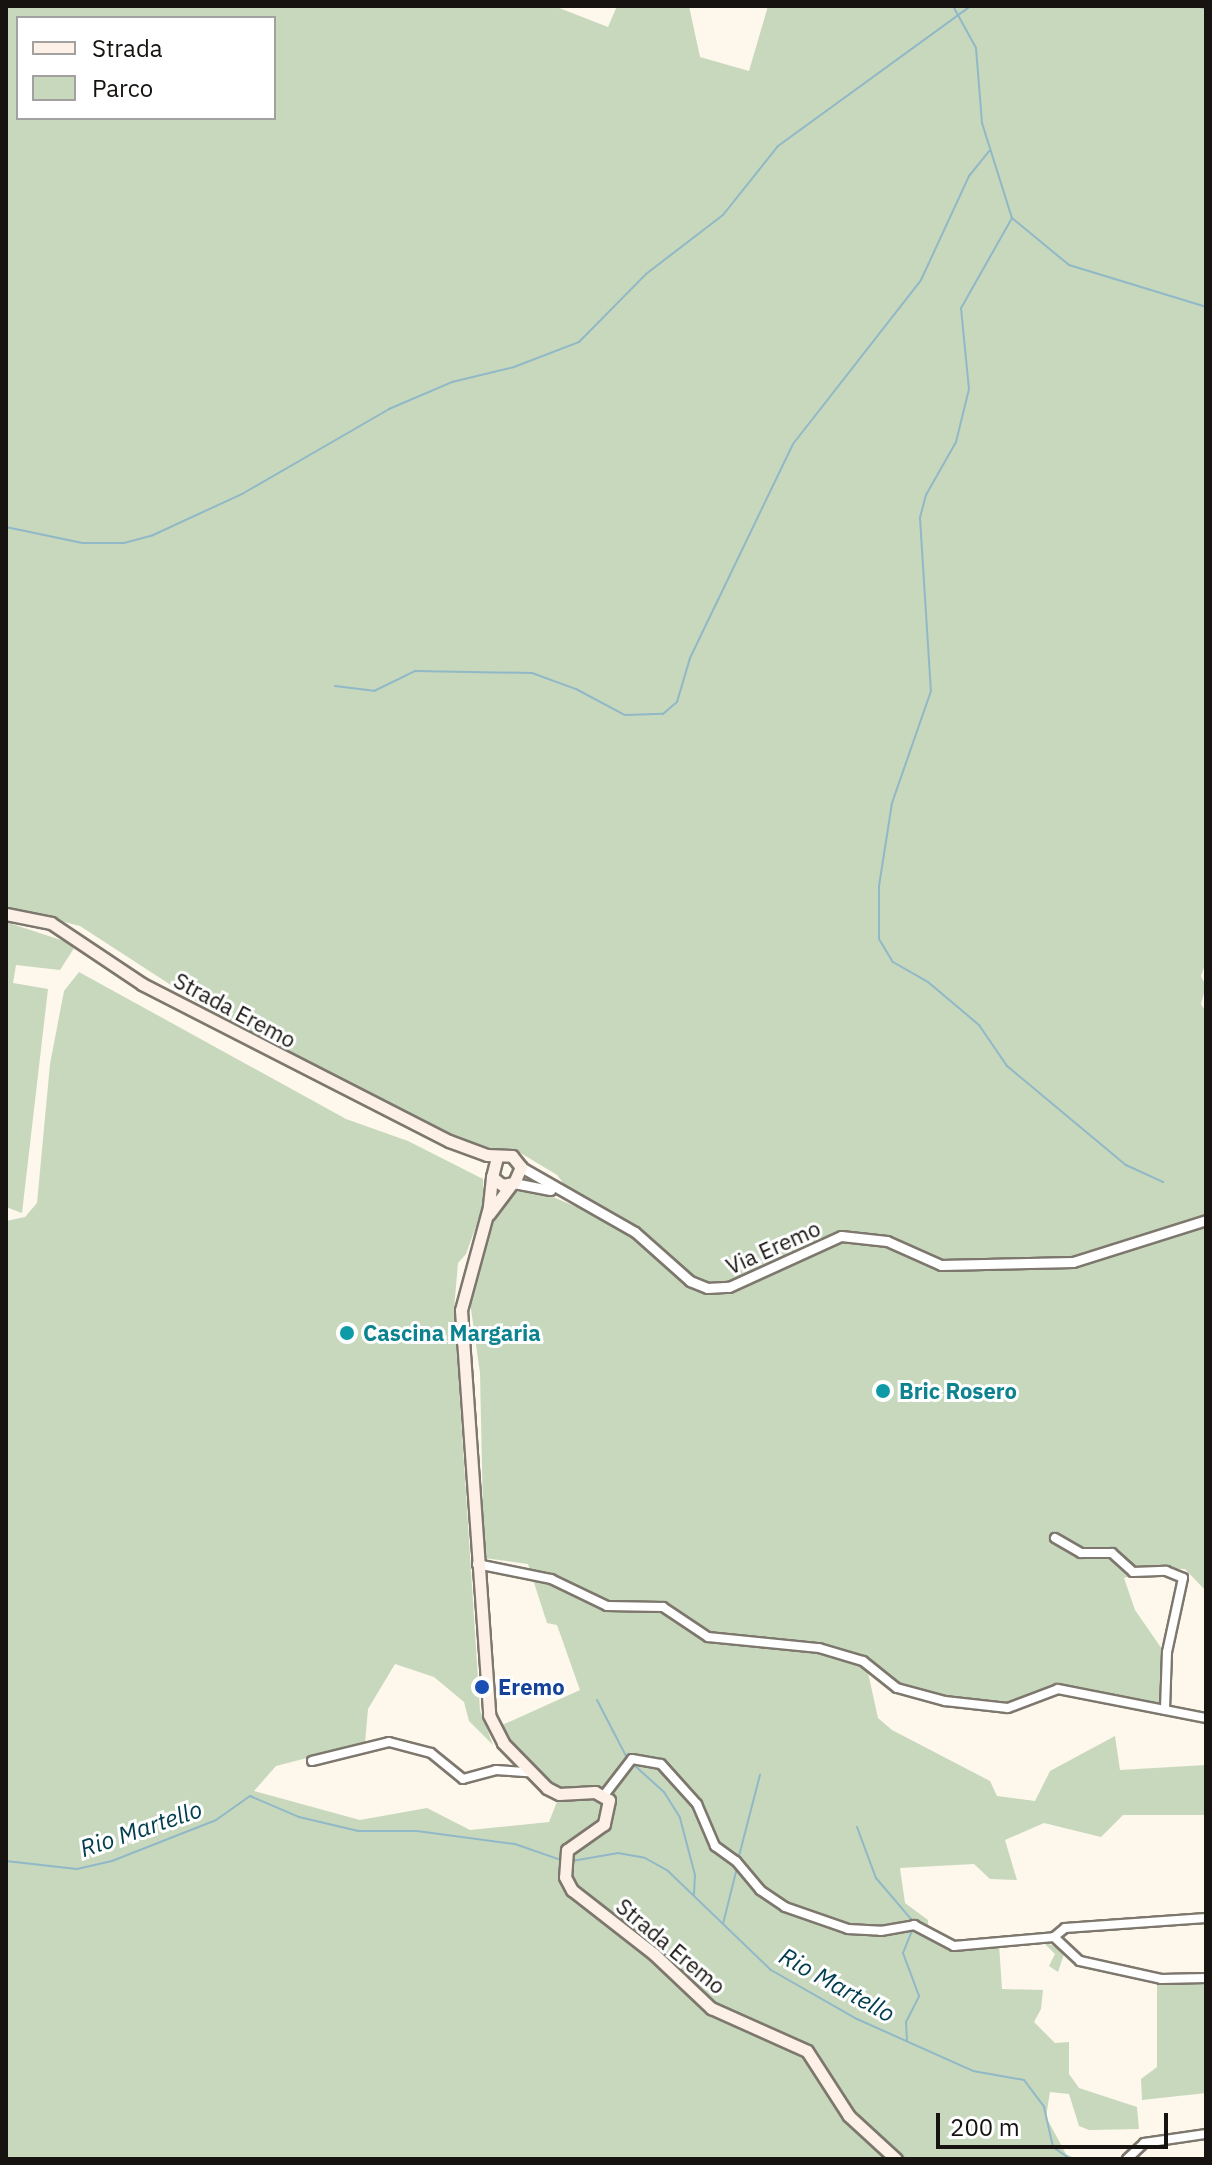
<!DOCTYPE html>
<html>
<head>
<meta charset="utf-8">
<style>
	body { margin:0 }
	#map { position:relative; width:1212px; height:2165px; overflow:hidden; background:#fef7ec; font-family:"IBM Plex Sans",sans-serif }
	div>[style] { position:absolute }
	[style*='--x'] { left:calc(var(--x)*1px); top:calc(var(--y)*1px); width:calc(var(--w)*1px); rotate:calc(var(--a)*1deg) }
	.green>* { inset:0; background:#c7d8bd }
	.stream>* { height:2px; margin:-1px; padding:0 1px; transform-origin:1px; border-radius:1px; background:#91b8c7 }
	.roads { filter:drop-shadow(2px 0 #7d776d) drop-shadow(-2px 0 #7d776d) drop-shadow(0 2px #7d776d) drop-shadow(0 -2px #7d776d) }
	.minor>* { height:8px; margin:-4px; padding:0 4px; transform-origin:4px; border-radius:4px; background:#fff }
	.tertiary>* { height:9px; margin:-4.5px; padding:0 4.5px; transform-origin:4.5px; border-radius:4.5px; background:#fff }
	.secondary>* { height:11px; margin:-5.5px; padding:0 5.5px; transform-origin:5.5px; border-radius:5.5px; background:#fdf0e6 }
	.dots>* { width:22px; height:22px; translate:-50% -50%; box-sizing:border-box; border:4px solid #fff; border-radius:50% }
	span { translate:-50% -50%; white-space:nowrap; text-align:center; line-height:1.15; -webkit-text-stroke:6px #fff; paint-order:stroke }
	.street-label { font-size:22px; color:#161310 }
	.culture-label { font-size:22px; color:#0d838f; font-weight:700 }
	.left { translate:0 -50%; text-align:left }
	.transit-label { font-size:22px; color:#164399; font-weight:700 }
	.water-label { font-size:24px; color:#003d4d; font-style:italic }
	.frame { position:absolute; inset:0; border:8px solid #161310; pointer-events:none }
	.legend { position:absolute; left:16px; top:16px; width:260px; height:104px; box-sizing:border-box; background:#fff; border:2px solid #a2a19f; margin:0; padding:10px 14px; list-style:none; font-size:24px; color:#161310 }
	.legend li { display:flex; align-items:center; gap:16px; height:40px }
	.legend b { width:40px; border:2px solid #a2a19f }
	.scale { position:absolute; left:936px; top:2113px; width:232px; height:36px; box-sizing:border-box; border:4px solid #161310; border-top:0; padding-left:10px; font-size:24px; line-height:28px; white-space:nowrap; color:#161310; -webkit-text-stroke:6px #fff; paint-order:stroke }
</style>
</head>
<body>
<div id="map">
	<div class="green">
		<div style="clip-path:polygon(evenodd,6px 6px,554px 6px,608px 27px,617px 6px,689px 6px,700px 57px,749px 71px,768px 6px,1206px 6px,1206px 962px,1201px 976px,1206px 986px,1201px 1004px,1206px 1012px,1206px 1591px,1185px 1569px,1153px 1568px,1124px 1578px,1135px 1610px,1164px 1652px,1161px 1705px,1054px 1686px,1011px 1704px,952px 1700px,900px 1686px,865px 1659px,878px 1718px,892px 1730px,990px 1781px,997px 1796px,1035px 1801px,1050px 1771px,1115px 1736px,1120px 1770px,1206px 1765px,1206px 1815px,1123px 1815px,1101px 1837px,1044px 1823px,1005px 1840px,1017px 1880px,990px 1879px,974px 1864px,900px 1868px,905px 1903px,928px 1920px,929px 1937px,959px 1950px,999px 1944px,1002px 1989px,1043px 1990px,1041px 2009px,1034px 2022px,1055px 2043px,1069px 2042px,1069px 2074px,1079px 2088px,1137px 2107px,1139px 2129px,1089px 2130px,1079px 2126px,1069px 2094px,1050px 2092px,1046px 2117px,1066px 2154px,1076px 2159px,6px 2159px,6px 1221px,25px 1217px,37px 1203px,50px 1064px,64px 991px,79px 972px,346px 1119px,408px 1141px,483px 1179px,484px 1204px,466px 1254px,458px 1263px,454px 1309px,480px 1710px,493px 1745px,469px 1721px,464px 1702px,434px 1677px,395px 1664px,368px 1709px,365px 1743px,276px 1766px,254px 1791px,360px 1820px,427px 1808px,470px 1830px,549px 1822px,562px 1789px,521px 1757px,500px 1726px,580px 1690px,557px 1625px,547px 1623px,528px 1564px,484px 1558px,480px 1373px,470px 1302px,497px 1209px,515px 1191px,539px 1191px,607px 1220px,572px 1194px,557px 1175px,514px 1149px,484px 1150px,460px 1140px,254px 1039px,80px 926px,6px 907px,6px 6px,18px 18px,274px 18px,274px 118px,18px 118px,18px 18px)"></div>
		<div style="clip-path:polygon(6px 922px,76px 945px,60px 970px,16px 965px,13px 983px,48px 989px,22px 1213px,6px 1207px)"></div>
		<div style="clip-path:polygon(1042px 1941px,1065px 1951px,1058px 1972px,1049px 1966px,1055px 1954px)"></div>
		<div style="clip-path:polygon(1157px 1983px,1206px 1983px,1206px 2093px,1142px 2100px,1141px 2079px,1157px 2067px)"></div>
	</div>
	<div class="stream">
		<div style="--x:953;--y:6;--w:48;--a:61.3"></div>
		<div style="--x:976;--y:48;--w:75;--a:85.4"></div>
		<div style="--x:982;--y:123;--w:100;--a:72.5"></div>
		<div style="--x:1012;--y:218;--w:74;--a:39.5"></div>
		<div style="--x:1069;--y:265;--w:143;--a:17"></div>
		<div style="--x:1193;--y:6;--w:13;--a:9"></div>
		<div style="--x:1012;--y:218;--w:103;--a:119.5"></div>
		<div style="--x:961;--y:308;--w:81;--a:84.4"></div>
		<div style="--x:969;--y:389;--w:55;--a:103.8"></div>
		<div style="--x:956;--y:442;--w:61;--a:119.5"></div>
		<div style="--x:926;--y:495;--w:24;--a:105"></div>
		<div style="--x:920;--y:518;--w:173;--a:86.4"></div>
		<div style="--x:931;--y:691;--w:119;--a:109.2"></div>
		<div style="--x:892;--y:803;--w:84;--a:98.9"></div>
		<div style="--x:879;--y:886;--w:53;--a:90"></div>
		<div style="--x:879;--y:939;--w:27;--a:59"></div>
		<div style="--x:893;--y:962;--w:40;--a:29.7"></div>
		<div style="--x:928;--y:982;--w:67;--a:40.1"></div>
		<div style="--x:979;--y:1025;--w:50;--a:55.7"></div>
		<div style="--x:1007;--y:1066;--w:155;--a:39.8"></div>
		<div style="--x:1126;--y:1165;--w:41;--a:24.7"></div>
		<div style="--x:6;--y:527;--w:78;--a:11.9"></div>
		<div style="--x:82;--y:543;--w:42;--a:0"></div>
		<div style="--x:124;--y:543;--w:28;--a:-15"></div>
		<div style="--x:151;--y:536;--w:100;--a:-24.8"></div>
		<div style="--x:242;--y:494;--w:170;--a:-30"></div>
		<div style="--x:389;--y:409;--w:69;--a:-23.2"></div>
		<div style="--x:452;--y:382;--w:64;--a:-13.6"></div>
		<div style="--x:514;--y:367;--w:70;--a:-21"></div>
		<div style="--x:579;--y:342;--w:95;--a:-45.4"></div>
		<div style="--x:646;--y:274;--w:97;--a:-37.5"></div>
		<div style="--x:723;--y:215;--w:88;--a:-51.4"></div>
		<div style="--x:778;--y:146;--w:238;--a:-36"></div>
		<div style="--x:335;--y:686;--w:39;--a:7"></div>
		<div style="--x:374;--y:691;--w:46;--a:-26"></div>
		<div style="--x:415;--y:671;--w:117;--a:1"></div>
		<div style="--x:532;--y:673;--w:47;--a:20"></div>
		<div style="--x:576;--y:689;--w:55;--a:28"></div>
		<div style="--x:625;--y:715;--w:38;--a:-2"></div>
		<div style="--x:663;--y:714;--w:18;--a:-41"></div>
		<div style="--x:677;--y:702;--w:46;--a:-73.5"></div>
		<div style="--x:690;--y:658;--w:237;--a:-64.3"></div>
		<div style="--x:793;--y:444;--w:208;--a:-52"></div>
		<div style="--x:921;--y:280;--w:115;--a:-65.2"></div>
		<div style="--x:969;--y:176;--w:32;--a:-51"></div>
		<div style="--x:597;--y:1700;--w:63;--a:62.6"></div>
		<div style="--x:634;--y:1765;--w:40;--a:42"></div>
		<div style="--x:664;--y:1792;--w:31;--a:58"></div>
		<div style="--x:680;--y:1818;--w:59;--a:75.3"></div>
		<div style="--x:695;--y:1875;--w:20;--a:93"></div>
		<div style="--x:857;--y:1827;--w:54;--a:69.6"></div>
		<div style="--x:876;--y:1878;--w:54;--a:49.5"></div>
		<div style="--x:739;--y:1856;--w:84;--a:-75.5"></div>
		<div style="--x:6;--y:1861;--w:71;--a:6.4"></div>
		<div style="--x:77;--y:1869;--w:36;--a:-13"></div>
		<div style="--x:112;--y:1861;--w:112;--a:-21.5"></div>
		<div style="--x:216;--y:1820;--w:42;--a:-35.2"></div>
		<div style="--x:250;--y:1796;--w:53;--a:23.2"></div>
		<div style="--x:299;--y:1817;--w:61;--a:13.3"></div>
		<div style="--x:358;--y:1831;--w:59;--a:0"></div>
		<div style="--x:417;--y:1831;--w:99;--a:7.6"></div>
		<div style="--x:515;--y:1844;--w:46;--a:19.2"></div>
		<div style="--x:572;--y:1861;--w:47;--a:-9.9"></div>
		<div style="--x:618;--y:1853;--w:27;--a:10"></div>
		<div style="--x:645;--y:1858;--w:26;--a:29"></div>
		<div style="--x:668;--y:1871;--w:143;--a:43.9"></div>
		<div style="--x:771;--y:1970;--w:99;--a:29.7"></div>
		<div style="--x:857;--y:2019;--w:127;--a:24.1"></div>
		<div style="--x:973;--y:2071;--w:52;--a:10"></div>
		<div style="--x:1024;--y:2080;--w:34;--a:53"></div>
		<div style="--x:1044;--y:2107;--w:41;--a:77.3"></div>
		<div style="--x:1053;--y:2147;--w:21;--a:35"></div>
		<div style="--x:723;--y:1924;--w:54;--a:-76"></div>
		<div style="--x:907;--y:2041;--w:19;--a:-93"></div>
		<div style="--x:906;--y:2022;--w:29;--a:-63"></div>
		<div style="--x:919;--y:1996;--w:46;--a:-110.4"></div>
		<div style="--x:903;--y:1953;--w:24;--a:-68"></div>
	</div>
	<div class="roads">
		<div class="minor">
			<div style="--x:1055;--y:1538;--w:30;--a:30"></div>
			<div style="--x:1081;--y:1553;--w:31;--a:0"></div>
			<div style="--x:1112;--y:1553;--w:28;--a:42"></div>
			<div style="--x:1133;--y:1572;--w:33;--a:-2"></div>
			<div style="--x:1166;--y:1571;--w:18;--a:22"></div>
			<div style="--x:1183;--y:1578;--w:76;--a:102.2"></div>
			<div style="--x:1167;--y:1652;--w:58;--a:92"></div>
			<div style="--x:477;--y:1564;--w:76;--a:11.5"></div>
			<div style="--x:551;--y:1579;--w:62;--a:25.7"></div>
			<div style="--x:607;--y:1606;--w:56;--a:1"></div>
			<div style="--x:663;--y:1607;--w:54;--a:33.7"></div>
			<div style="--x:708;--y:1637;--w:112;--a:5.7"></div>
			<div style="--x:819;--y:1648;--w:46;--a:16.5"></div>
			<div style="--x:863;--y:1661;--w:43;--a:38.5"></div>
			<div style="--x:897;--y:1688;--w:50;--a:15.2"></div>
			<div style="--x:945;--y:1701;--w:63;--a:6.3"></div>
			<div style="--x:1008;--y:1708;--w:53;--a:-20.8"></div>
			<div style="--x:1058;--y:1689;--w:151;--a:11.1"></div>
			<div style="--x:312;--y:1761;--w:79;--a:-13.9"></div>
			<div style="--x:389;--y:1742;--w:43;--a:14.7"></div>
			<div style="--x:431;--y:1753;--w:41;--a:39.1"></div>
			<div style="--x:463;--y:1779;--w:34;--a:-15"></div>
			<div style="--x:496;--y:1770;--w:32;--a:4"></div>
			<div style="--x:605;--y:1794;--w:44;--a:-52.4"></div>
			<div style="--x:632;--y:1759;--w:29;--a:10"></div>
			<div style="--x:661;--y:1764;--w:54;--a:48"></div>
			<div style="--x:697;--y:1804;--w:46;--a:66.8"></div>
			<div style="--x:715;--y:1846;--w:26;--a:36"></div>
			<div style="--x:736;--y:1861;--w:38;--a:50"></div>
			<div style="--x:760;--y:1890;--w:30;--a:34"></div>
			<div style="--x:785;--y:1907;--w:67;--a:19.2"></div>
			<div style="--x:848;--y:1929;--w:33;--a:3"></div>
			<div style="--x:881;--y:1931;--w:34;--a:-10"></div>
			<div style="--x:914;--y:1925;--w:45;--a:27.7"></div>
			<div style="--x:954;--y:1946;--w:100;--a:-5.1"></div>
			<div style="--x:1054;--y:1937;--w:35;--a:43"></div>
			<div style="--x:1080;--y:1961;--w:83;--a:12.5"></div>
			<div style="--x:1161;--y:1979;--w:45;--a:-1.3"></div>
			<div style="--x:1054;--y:1937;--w:14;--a:-39"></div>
			<div style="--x:1065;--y:1928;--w:141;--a:-4.1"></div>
			<div style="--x:1127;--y:2159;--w:23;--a:-43"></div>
			<div style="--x:1144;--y:2143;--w:63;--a:-8.3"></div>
		</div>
		<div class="tertiary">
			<div style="--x:521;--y:1167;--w:131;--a:29.7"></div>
			<div style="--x:635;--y:1232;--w:74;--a:41.7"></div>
			<div style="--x:690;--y:1281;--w:18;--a:22"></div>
			<div style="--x:707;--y:1288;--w:22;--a:-3"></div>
			<div style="--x:729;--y:1287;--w:123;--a:-24.5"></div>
			<div style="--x:841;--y:1236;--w:46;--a:6.2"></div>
			<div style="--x:887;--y:1241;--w:59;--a:24"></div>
			<div style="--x:941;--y:1265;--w:132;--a:-1.3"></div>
			<div style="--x:1073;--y:1262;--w:139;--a:-17.5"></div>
			<div style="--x:514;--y:1183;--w:37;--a:11"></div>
		</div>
		<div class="secondary">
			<div style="--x:6;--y:914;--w:46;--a:11.3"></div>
			<div style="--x:51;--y:923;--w:110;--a:33.8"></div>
			<div style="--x:142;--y:984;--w:345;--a:27.1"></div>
			<div style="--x:449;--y:1141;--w:40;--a:20.2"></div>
			<div style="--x:487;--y:1155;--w:25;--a:2"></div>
			<div style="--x:512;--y:1156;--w:14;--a:51"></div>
			<div style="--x:521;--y:1167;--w:17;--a:114"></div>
			<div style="--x:514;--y:1183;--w:12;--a:171"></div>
			<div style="--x:502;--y:1185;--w:13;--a:-141"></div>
			<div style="--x:492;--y:1177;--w:21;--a:-76"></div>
			<div style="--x:492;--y:1177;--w:30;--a:96"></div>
			<div style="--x:489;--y:1207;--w:107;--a:105.2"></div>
			<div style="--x:461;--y:1310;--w:406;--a:86"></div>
			<div style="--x:489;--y:1715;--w:31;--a:63"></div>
			<div style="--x:503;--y:1743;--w:63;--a:45.6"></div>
			<div style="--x:547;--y:1788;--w:13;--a:27"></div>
			<div style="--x:559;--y:1794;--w:36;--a:-3"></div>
			<div style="--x:595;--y:1792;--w:16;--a:30"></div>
			<div style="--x:609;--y:1800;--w:25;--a:102"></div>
			<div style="--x:604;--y:1824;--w:45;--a:144.9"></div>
			<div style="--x:567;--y:1850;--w:27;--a:94"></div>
			<div style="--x:565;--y:1877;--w:15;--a:62"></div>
			<div style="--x:572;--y:1890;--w:104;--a:38"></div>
			<div style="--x:654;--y:1954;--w:79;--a:43.5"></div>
			<div style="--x:711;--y:2008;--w:105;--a:24.1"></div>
			<div style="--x:807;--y:2051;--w:77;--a:57.1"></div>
			<div style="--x:849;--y:2116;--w:64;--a:42.5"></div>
			<div style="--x:489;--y:1214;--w:36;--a:-53"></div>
		</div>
	</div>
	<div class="dots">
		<div style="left:347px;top:1333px;background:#0f9aa8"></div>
		<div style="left:883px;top:1391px;background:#0f9aa8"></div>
		<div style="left:482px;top:1687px;background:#1a4fb4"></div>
	</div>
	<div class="street-label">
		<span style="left:235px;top:1010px;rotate:28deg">Strada Eremo</span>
		<span style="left:773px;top:1247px;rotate:-24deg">Via Eremo</span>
		<span style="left:671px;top:1946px;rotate:40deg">Strada Eremo</span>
	</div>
	<div class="culture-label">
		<span class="left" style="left:363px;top:1333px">Cascina Margaria</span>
		<span class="left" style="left:899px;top:1391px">Bric Rosero</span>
	</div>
	<div class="transit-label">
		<span class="left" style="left:498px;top:1687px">Eremo</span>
	</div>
	<div class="water-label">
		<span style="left:141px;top:1829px;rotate:-19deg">Rio Martello</span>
		<span style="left:837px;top:1985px;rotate:29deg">Rio Martello</span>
	</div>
	<div class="frame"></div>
	<ul class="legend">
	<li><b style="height:10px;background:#fdf0e6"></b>Strada</li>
	<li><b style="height:22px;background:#c7d8bd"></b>Parco</li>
	</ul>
	<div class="scale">200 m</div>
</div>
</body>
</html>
